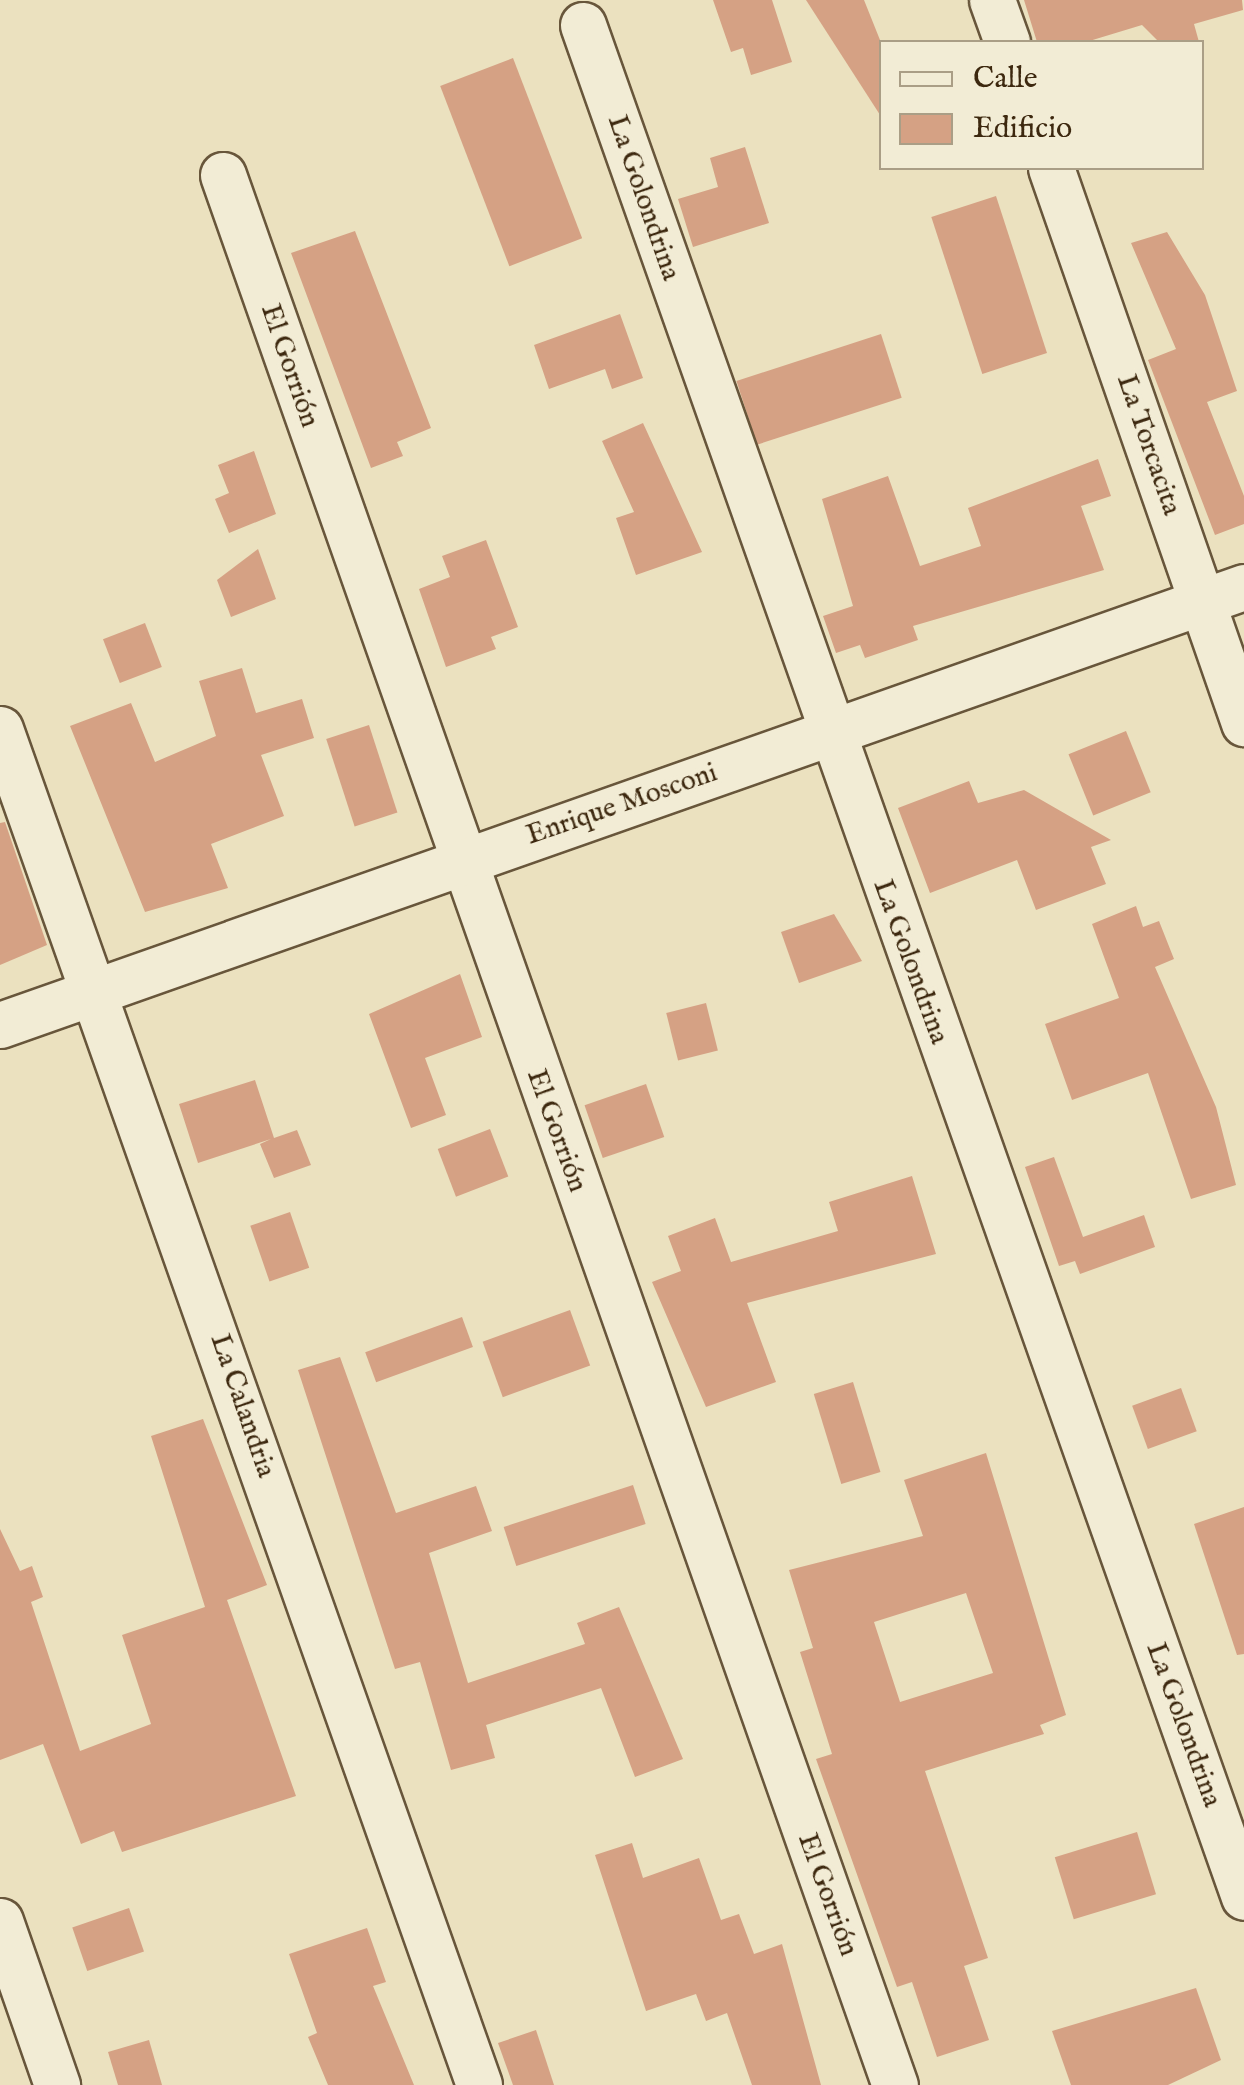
<!DOCTYPE html>
<html>
<head>
<meta charset="utf-8">
<style>
	body { margin:0 }
	#map { position:relative; width:1244px; height:2085px; overflow:hidden; background:#ebe1bf; font-family:"IM FELL English",serif }
	div>[style] { position:absolute }
	[style*='--x'] { left:calc(var(--x)*1px); top:calc(var(--y)*1px); width:calc(var(--w)*1px); rotate:calc(var(--a)*1deg) }
	.building>* { inset:0; background:#d5a184; transform-origin:0 0 }
	.roads { filter:drop-shadow(2px 0 #68563b) drop-shadow(-2px 0 #68563b) drop-shadow(0 2px #68563b) drop-shadow(0 -2px #68563b) }
	.minor>* { height:45px; margin:-22.5px; padding:0 22.5px; transform-origin:22.5px; border-radius:22.5px; background:#f2ecd5 }
	span { translate:-50% -50%; white-space:nowrap; text-align:center; line-height:1.15; -webkit-text-stroke:8px #f2ecd5; paint-order:stroke }
	.street-label { font-size:28px; color:#3d280f }
	.legend { position:absolute; left:879px; top:40px; width:325px; height:130px; box-sizing:border-box; background:#f2ecd5; border:2px solid #aa9e86; margin:0; padding:12px 18px; list-style:none; font-size:30px; color:#3d280f }
	.legend li { display:flex; align-items:center; gap:20px; height:50px }
	.legend b { width:50px; border:2px solid #aa9e86 }
</style>
</head>
<body>
<div id="map">
	<div class="building">
		<div style="clip-path:polygon(713px 0,772px 0,792px 62px,751px 75px,743px 48px,731px 52px)"></div>
		<div style="clip-path:polygon(806px 0,864px 0,882px 45px,882px 118px)"></div>
		<div style="clip-path:polygon(1024px 0,1242px 0,1243px 10px,1194px 24px,1199px 42px,1159px 42px,1142px 25px,1086px 42px,1037px 42px)"></div>
		<div style="left:513px;top:58px;width:193px;height:78px;rotate:69deg"></div>
		<div style="clip-path:polygon(745px 147px,769px 223px,693px 247px,678px 199px,718px 187px,710px 158px)"></div>
		<div style="left:996px;top:196px;width:165px;height:68px;rotate:72deg"></div>
		<div style="clip-path:polygon(355px 231px,431px 428px,397px 442px,403px 456px,371px 468px,291px 253px)"></div>
		<div style="clip-path:polygon(1167px 232px,1205px 295px,1237px 391px,1207px 402px,1244px 496px,1244px 524px,1215px 535px,1148px 360px,1176px 349px,1131px 243px)"></div>
		<div style="clip-path:polygon(620px 314px,643px 378px,612px 389px,605px 369px,549px 389px,534px 345px)"></div>
		<div style="left:881px;top:334px;width:67px;height:152px;rotate:72deg"></div>
		<div style="clip-path:polygon(643px 423px,702px 552px,636px 575px,616px 518px,634px 512px,602px 441px)"></div>
		<div style="clip-path:polygon(254px 451px,276px 514px,229px 533px,215px 499px,229px 493px,218px 465px)"></div>
		<div style="clip-path:polygon(1098px 459px,1111px 496px,1081px 506px,1104px 570px,913px 626px,918px 640px,865px 658px,860px 645px,836px 653px,823px 616px,853px 606px,822px 499px,888px 476px,920px 566px,981px 546px,968px 508px)"></div>
		<div style="clip-path:polygon(486px 540px,518px 627px,491px 637px,496px 649px,446px 667px,419px 589px,450px 577px,442px 556px)"></div>
		<div style="clip-path:polygon(258px 549px,276px 599px,231px 617px,217px 580px)"></div>
		<div style="left:145px;top:623px;width:47px;height:45px;rotate:69deg"></div>
		<div style="clip-path:polygon(242px 668px,256px 713px,302px 699px,314px 738px,261px 755px,284px 816px,211px 844px,228px 888px,145px 912px,70px 726px,131px 703px,155px 762px,216px 736px,199px 681px)"></div>
		<div style="left:369px;top:725px;width:92px;height:45px;rotate:72deg"></div>
		<div style="left:1126px;top:731px;width:66px;height:62px;rotate:68deg"></div>
		<div style="clip-path:polygon(969px 781px,978px 803px,1024px 790px,1111px 840px,1091px 847px,1106px 884px,1036px 910px,1017px 860px,930px 893px,898px 808px)"></div>
		<div style="clip-path:polygon(5px 822px,47px 945px,0 965px,0 823px)"></div>
		<div style="clip-path:polygon(1136px 906px,1143px 927px,1159px 921px,1174px 959px,1155px 967px,1216px 1107px,1236px 1185px,1191px 1199px,1148px 1073px,1072px 1100px,1045px 1024px,1119px 998px,1092px 924px)"></div>
		<div style="clip-path:polygon(834px 914px,862px 961px,799px 983px,781px 932px)"></div>
		<div style="clip-path:polygon(460px 974px,482px 1037px,425px 1058px,446px 1115px,411px 1128px,369px 1014px)"></div>
		<div style="left:706px;top:1003px;width:49px;height:41px;rotate:76deg"></div>
		<div style="clip-path:polygon(255px 1080px,274px 1138px,297px 1130px,311px 1165px,274px 1178px,260px 1144px,271px 1139px,198px 1163px,179px 1104px)"></div>
		<div style="left:646px;top:1084px;width:56px;height:65px;rotate:71deg"></div>
		<div style="left:490px;top:1129px;width:51px;height:56px;rotate:69deg"></div>
		<div style="clip-path:polygon(1054px 1157px,1083px 1237px,1144px 1215px,1155px 1247px,1080px 1274px,1075px 1261px,1059px 1266px,1025px 1167px)"></div>
		<div style="clip-path:polygon(912px 1176px,936px 1254px,747px 1303px,776px 1382px,706px 1407px,652px 1282px,681px 1271px,668px 1236px,715px 1218px,731px 1262px,838px 1231px,829px 1202px)"></div>
		<div style="left:290px;top:1212px;width:59px;height:42px;rotate:71deg"></div>
		<div style="left:570px;top:1310px;width:59px;height:93px;rotate:70deg"></div>
		<div style="left:462px;top:1317px;width:32px;height:103px;rotate:70deg"></div>
		<div style="clip-path:polygon(340px 1357px,396px 1513px,476px 1486px,492px 1531px,429px 1553px,468px 1683px,585px 1644px,577px 1623px,619px 1607px,683px 1759px,635px 1777px,601px 1688px,486px 1725px,495px 1758px,451px 1770px,420px 1662px,395px 1669px,298px 1370px)"></div>
		<div style="left:853px;top:1382px;width:94px;height:41px;rotate:73deg"></div>
		<div style="left:1181px;top:1388px;width:46px;height:52px;rotate:70deg"></div>
		<div style="clip-path:polygon(203px 1419px,267px 1585px,227px 1600px,296px 1796px,122px 1852px,114px 1831px,81px 1844px,43px 1744px,0 1760px,0 1529px,20px 1571px,32px 1566px,43px 1597px,31px 1602px,80px 1751px,151px 1724px,122px 1635px,205px 1607px,151px 1436px)"></div>
		<div style="clip-path:polygon(evenodd,986px 1453px,1066px 1715px,1040px 1725px,1044px 1734px,925px 1771px,988px 1958px,964px 1966px,989px 2040px,937px 2057px,912px 1982px,897px 1987px,816px 1759px,832px 1754px,800px 1652px,813px 1648px,789px 1570px,923px 1536px,904px 1480px,986px 1453px,966px 1593px,993px 1673px,900px 1702px,874px 1622px,966px 1593px)"></div>
		<div style="left:633px;top:1485px;width:41px;height:136px;rotate:72deg"></div>
		<div style="clip-path:polygon(1244px 1507px,1244px 1654px,1237px 1655px,1194px 1524px)"></div>
		<div style="left:1137px;top:1832px;width:65px;height:86px;rotate:73deg"></div>
		<div style="clip-path:polygon(632px 1843px,643px 1878px,699px 1858px,721px 1920px,739px 1914px,754px 1954px,782px 1944px,821px 2085px,752px 2085px,727px 2013px,706px 2021px,696px 1994px,646px 2011px,595px 1855px)"></div>
		<div style="left:129px;top:1908px;width:46px;height:60px;rotate:71deg"></div>
		<div style="clip-path:polygon(367px 1928px,386px 1982px,373px 1986px,414px 2085px,328px 2085px,308px 2037px,317px 2033px,289px 1954px)"></div>
		<div style="clip-path:polygon(1196px 1988px,1221px 2060px,1168px 2085px,1071px 2085px,1052px 2031px)"></div>
		<div style="clip-path:polygon(536px 2030px,554px 2085px,513px 2085px,498px 2043px)"></div>
		<div style="clip-path:polygon(149px 2040px,162px 2085px,118px 2085px,108px 2052px)"></div>
	</div>
	<div class="roads">
		<div class="minor">
			<div style="--x:992;--y:0;--w:45;--a:70.3"></div>
			<div style="--x:583;--y:25;--w:1985;--a:70.55"></div>
			<div style="--x:1051;--y:168;--w:588;--a:70.82"></div>
			<div style="--x:223;--y:175;--w:2025;--a:70.62"></div>
			<div style="--x:0;--y:729;--w:1438;--a:70.54"></div>
			<div style="--x:0;--y:1025;--w:1319;--a:-19.4"></div>
			<div style="--x:0;--y:1921;--w:174;--a:70.8"></div>
		</div>
	</div>
	<div class="street-label">
		<span style="left:643px;top:198px;rotate:71deg">La Golondrina</span>
		<span style="left:289px;top:366px;rotate:71deg">El Gorrión</span>
		<span style="left:1148px;top:445px;rotate:71deg">La Torcacita</span>
		<span style="left:622px;top:805px;rotate:-19deg">Enrique Mosconi</span>
		<span style="left:910px;top:962px;rotate:70deg">La Golondrina</span>
		<span style="left:556px;top:1131px;rotate:70deg">El Gorrión</span>
		<span style="left:242px;top:1406px;rotate:71deg">La Calandria</span>
		<span style="left:1183px;top:1725px;rotate:70deg">La Golondrina</span>
		<span style="left:827px;top:1895px;rotate:70deg">El Gorrión</span>
	</div>
	<ul class="legend">
	<li><b style="height:12px;background:#f2ecd5"></b>Calle</li>
	<li><b style="height:28px;background:#d5a184"></b>Edificio</li>
	</ul>
</div>
</body>
</html>
